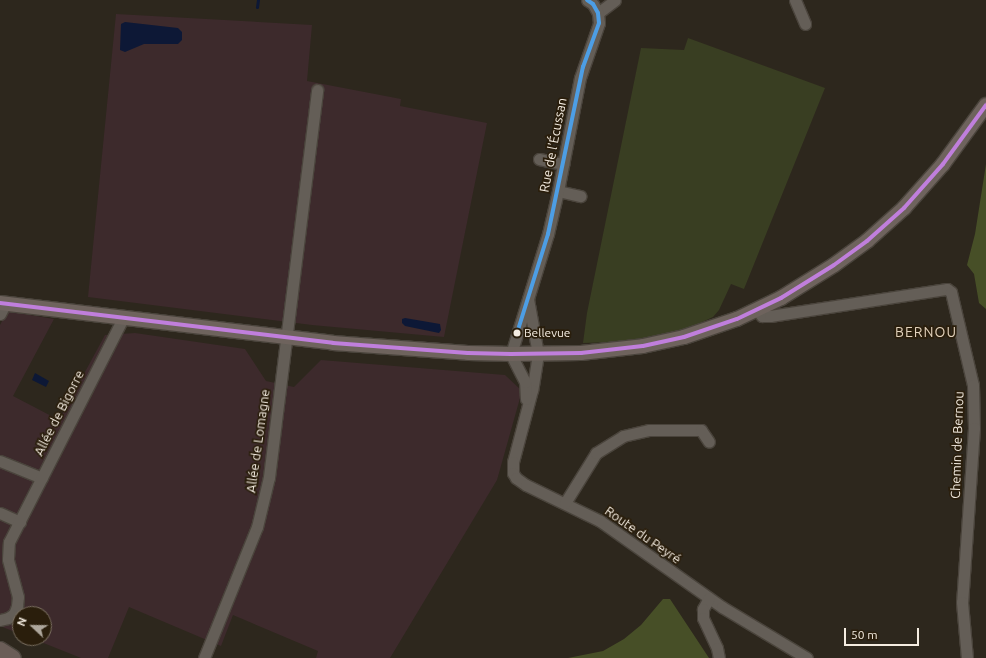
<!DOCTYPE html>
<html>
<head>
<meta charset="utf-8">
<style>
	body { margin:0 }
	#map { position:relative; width:986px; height:658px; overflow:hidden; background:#2d271d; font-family:Ubuntu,sans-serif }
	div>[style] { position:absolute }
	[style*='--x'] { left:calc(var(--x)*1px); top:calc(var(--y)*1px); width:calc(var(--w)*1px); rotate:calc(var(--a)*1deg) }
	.commercial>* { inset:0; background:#3d2a2c }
	.green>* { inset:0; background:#393e22 }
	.forest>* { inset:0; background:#474f27 }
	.water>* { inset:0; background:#0d1836 }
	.stream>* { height:3px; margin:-1.5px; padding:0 1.5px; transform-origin:1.5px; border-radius:1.5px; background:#0d1836 }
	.roads { filter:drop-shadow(1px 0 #4a443c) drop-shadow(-1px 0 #4a443c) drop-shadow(0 1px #4a443c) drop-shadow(0 -1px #4a443c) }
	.minor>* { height:11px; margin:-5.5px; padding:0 5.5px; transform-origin:5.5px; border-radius:5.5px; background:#645e57 }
	.major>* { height:14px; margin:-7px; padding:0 7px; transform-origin:7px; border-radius:7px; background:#6e635d }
	.highway>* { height:16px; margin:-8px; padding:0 8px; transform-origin:8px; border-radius:8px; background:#6a5d57 }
	.bus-1>* { height:4px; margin:-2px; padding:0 2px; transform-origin:2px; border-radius:2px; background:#c07fdc }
	.bus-2>* { height:4px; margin:-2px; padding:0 2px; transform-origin:2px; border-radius:2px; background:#4d9ee5 }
	.dots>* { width:11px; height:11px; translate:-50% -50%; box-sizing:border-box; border:2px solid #2a1e0c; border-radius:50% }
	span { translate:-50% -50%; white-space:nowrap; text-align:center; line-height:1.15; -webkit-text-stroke:3.5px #2a1e0c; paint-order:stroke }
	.bus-label { font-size:12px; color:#f4ece1 }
	.left { translate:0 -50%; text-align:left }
	.street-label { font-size:13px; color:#f4ece1 }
	.neighbourhood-label { font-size:14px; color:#e2d2bc; letter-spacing:1px }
	.north { position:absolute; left:12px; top:606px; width:40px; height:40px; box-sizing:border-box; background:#2a1e0c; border:1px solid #7b7061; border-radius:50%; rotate:292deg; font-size:11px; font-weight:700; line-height:16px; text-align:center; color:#f4ece1 }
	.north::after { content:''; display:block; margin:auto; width:14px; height:18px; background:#aea79c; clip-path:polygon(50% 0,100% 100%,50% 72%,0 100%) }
	.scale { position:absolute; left:844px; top:628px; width:75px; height:18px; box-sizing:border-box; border:2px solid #f4ece1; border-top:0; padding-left:5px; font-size:12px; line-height:14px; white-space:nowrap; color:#f4ece1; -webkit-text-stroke:3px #2a1e0c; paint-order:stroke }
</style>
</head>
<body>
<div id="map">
	<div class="commercial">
		<div style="clip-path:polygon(116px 14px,312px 25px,307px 81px,401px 99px,400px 106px,487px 123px,444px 337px,312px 325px,88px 297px)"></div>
		<div style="clip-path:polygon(7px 311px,54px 319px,13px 396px,59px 420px,105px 335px,135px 333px,245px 349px,266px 381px,294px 387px,321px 360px,505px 375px,522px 391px,497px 480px,390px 658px,316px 658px,318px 651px,233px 615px,221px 646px,129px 607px,108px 658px,81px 658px,31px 638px,44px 638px,44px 614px,20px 614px,20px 634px,0 626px,0 325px)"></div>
	</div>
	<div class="green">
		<div style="clip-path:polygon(688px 38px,825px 88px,744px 289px,731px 284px,719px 310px,713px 317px,685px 330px,644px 338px,615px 342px,583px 343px,587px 313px,641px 48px,684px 50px)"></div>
	</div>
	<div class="forest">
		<div style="clip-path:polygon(986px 164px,986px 309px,979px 303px,974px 274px,967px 265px,975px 234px)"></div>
		<div style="clip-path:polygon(663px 599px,670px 599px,709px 658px,568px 658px,603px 651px,624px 639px,641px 625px)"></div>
	</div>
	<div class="water">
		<div style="clip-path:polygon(125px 22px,178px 28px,182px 32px,182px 40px,178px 44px,144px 44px,125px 52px,120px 50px,121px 24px)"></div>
		<div style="clip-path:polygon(405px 318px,440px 324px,441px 330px,439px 333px,405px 326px,402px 323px,402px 319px)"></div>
		<div style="clip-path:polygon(35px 373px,49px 381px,46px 387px,32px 380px)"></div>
	</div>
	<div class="stream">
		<div style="--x:257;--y:7;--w:7;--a:-82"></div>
	</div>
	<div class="roads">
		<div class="minor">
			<div style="--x:795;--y:0;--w:26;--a:67"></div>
			<div style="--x:598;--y:13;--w:21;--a:-37"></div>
			<div style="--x:539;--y:159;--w:25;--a:12"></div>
			<div style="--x:558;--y:191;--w:23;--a:13"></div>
			<div style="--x:528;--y:299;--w:56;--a:79.7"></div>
			<div style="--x:538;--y:354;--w:36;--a:99"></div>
			<div style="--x:532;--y:390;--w:74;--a:104.8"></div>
			<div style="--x:513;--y:462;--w:11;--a:90"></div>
			<div style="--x:513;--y:473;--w:6;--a:59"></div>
			<div style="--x:516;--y:478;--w:12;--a:35"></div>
			<div style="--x:526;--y:485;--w:82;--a:25.9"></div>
			<div style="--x:600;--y:521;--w:149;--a:35.2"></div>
			<div style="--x:722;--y:607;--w:99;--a:31"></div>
			<div style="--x:757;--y:310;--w:8;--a:50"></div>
			<div style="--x:762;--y:316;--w:8;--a:0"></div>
			<div style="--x:770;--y:316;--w:179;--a:-8.7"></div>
			<div style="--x:947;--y:289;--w:5;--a:37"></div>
			<div style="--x:951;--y:292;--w:96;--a:76.7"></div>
			<div style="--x:973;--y:385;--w:43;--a:88.7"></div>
			<div style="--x:974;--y:428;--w:174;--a:93.9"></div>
			<div style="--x:962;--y:602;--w:56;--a:84.9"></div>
			<div style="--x:0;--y:314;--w:11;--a:-63"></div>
			<div style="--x:526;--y:399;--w:17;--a:-93"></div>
			<div style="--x:525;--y:382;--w:31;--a:-117"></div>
			<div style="--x:511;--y:354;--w:126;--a:-72.9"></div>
			<div style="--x:548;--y:234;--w:44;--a:-76.9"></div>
			<div style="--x:558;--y:191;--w:115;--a:-79"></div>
			<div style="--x:580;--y:78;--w:58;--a:-70.9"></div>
			<div style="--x:599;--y:23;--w:10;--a:-96"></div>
			<div style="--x:598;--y:13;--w:10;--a:-119"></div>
			<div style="--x:593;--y:4;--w:7;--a:-146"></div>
			<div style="--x:0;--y:461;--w:45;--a:22"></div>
			<div style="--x:565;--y:503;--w:59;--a:-58.2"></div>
			<div style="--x:596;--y:453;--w:32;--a:-32"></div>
			<div style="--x:623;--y:436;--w:27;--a:-13"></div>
			<div style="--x:649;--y:430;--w:52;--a:0"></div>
			<div style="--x:701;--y:430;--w:14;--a:56"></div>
			<div style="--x:0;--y:513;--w:22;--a:24"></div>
			<div style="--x:709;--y:598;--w:13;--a:119"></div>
			<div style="--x:703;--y:609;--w:9;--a:90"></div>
			<div style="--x:703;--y:618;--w:33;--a:65"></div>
			<div style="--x:717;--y:648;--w:10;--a:79"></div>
			<div style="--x:0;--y:620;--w:8;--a:-14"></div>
			<div style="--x:8;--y:618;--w:7;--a:-34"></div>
			<div style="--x:14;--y:614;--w:9;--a:-69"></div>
			<div style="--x:17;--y:606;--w:9;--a:-84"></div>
			<div style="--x:18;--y:597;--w:39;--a:-105"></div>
			<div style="--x:8;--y:559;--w:17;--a:-87"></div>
			<div style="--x:9;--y:542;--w:251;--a:-63"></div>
			<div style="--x:204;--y:658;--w:141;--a:-68"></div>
			<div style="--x:257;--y:527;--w:51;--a:-76.5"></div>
			<div style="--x:269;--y:477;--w:390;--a:-82.9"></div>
		</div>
		<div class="major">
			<div style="--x:0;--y:303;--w:335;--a:6.8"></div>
			<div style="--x:333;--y:343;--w:135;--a:4.2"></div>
			<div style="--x:468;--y:353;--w:43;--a:1.3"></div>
			<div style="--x:511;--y:354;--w:70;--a:-0.8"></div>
			<div style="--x:581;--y:353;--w:62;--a:-6.4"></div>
			<div style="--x:643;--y:346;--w:42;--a:-12.4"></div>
			<div style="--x:684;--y:337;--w:56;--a:-18.8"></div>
			<div style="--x:737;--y:319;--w:49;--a:-25.5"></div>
			<div style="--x:781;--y:298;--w:62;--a:-31.9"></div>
			<div style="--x:834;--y:265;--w:41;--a:-36"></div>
			<div style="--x:867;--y:241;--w:50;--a:-41.7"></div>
			<div style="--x:904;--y:208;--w:59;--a:-48.4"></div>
			<div style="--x:943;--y:164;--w:73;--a:-53.9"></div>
		</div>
		<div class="highway">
			<div style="--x:0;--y:650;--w:15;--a:32"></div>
		</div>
	</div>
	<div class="bus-1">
		<div style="--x:0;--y:303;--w:335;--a:6.8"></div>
		<div style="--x:333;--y:343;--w:135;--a:4.2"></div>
		<div style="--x:468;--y:353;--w:43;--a:1.3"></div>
		<div style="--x:511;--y:354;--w:70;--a:-0.8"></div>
		<div style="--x:581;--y:353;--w:62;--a:-6.4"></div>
		<div style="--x:643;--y:346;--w:42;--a:-12.4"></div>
		<div style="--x:684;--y:337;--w:56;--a:-18.8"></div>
		<div style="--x:737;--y:319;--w:49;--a:-25.5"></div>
		<div style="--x:781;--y:298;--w:62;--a:-31.9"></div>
		<div style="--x:834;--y:265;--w:41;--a:-36"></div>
		<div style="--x:867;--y:241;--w:50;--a:-41.7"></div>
		<div style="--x:904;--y:208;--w:59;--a:-48.4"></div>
		<div style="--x:943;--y:164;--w:73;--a:-53.9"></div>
	</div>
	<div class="bus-2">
		<div style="--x:517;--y:333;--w:104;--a:-72.6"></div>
		<div style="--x:548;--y:234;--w:171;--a:-78.2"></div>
		<div style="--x:583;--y:67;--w:47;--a:-70"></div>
		<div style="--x:599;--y:23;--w:10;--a:-96"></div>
		<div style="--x:598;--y:13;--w:10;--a:-119"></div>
		<div style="--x:593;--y:4;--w:7;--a:-146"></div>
	</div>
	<div class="dots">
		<div style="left:517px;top:333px;background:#f4ece1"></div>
	</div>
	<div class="bus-label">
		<span class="left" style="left:524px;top:333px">Bellevue</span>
	</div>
	<div class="street-label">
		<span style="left:553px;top:145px;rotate:-79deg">Rue de l'Écussan</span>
		<span style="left:59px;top:413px;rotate:-63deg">Allée de Bigorre</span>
		<span style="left:258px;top:441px;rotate:-82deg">Allée de Lomagne</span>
		<span style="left:957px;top:445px;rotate:-88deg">Chemin de Bernou</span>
		<span style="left:643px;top:535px;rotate:35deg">Route du Peyré</span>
	</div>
	<div class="neighbourhood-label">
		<span style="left:926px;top:332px">BERNOU</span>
	</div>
	<div class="north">N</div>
	<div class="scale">50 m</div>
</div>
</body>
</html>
